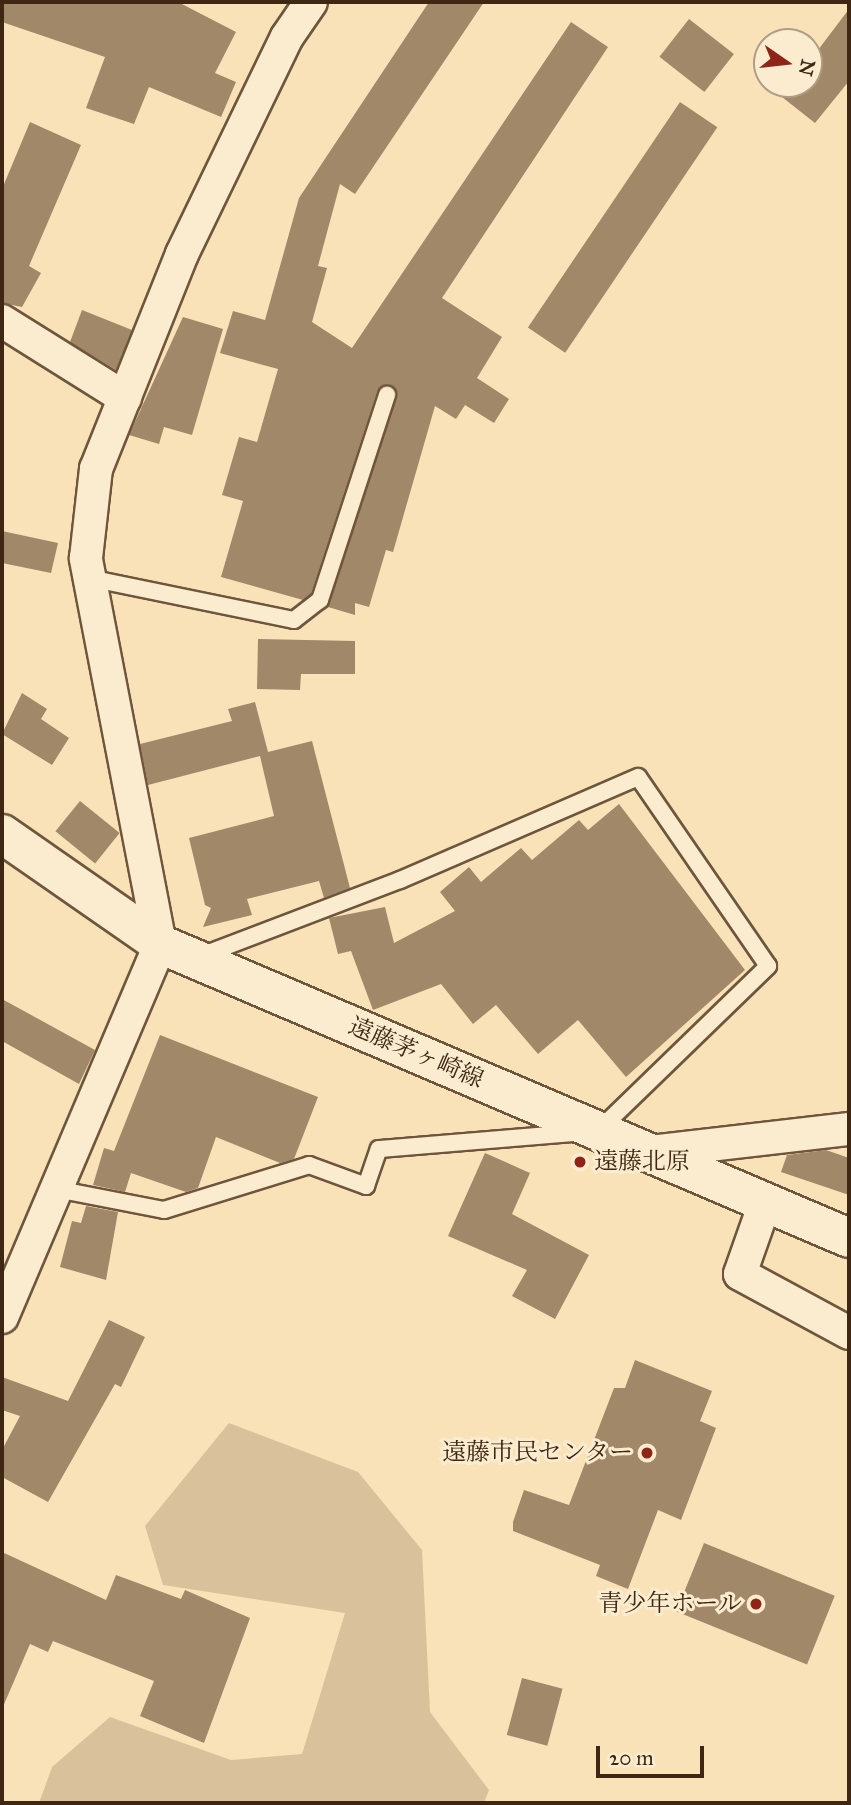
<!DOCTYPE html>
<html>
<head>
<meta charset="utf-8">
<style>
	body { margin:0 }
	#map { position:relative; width:851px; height:1805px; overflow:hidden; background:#f9e2b7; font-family:"IM FELL Great Primer","Noto Serif JP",serif }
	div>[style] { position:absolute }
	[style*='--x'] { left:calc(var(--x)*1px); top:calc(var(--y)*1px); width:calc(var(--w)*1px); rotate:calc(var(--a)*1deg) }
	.green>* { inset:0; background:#d9c29b }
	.building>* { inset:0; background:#a08869; transform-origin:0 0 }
	.roads { filter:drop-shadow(2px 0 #6e563d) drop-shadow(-2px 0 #6e563d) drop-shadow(0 2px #6e563d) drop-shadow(0 -2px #6e563d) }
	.service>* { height:16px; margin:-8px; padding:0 8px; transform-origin:8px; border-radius:8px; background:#fbecd0 }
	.minor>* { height:32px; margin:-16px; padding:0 16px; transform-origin:16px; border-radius:16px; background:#fbecd0 }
	.secondary>* { height:38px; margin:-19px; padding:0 19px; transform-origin:19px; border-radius:19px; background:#fbecd0 }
	.dots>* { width:19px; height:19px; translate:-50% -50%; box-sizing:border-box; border:4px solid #fbecd0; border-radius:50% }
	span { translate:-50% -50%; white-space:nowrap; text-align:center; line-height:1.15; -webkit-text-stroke:6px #fbecd0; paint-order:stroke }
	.street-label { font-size:24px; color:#3f2714 }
	.poi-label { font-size:24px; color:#3f2714 }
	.left { translate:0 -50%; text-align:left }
	.right { translate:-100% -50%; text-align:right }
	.frame { position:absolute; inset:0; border:4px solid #3f2714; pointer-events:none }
	.north { position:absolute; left:753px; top:28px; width:70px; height:70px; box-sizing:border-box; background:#fbecd0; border:2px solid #b09d85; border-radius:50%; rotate:104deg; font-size:19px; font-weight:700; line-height:28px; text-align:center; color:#3f2714 }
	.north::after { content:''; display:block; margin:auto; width:24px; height:32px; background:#8f2418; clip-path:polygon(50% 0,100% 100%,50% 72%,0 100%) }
	.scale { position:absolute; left:596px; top:1746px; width:108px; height:32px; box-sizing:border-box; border:4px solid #3f2714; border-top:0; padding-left:9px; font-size:21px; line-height:24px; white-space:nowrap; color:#3f2714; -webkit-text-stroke:5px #fbecd0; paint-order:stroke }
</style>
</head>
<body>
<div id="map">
	<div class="green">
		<div style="clip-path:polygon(229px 1423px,358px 1472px,422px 1550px,430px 1712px,489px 1790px,484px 1803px,39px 1803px,52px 1767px,110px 1717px,231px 1760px,302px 1754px,345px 1613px,163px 1585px,145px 1526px)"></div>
	</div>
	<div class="building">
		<div style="clip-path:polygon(2px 2px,178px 2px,236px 32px,215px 73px,236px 82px,221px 117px,149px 87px,134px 124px,86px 108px,105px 57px,2px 22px)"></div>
		<div style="clip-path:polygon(429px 2px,484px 2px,355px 194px,340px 184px,318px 266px,327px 268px,312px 322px,352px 348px,571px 22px,608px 47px,442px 298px,502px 337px,477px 378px,509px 399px,494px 423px,465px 405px,456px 419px,435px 406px,393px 552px,386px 550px,369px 607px,355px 603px,355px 615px,328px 607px,395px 389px,386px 385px,377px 392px,311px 594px,303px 600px,221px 577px,243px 501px,222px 495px,239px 437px,257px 442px,278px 369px,220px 353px,233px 311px,265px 320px,299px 198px)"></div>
		<div style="clip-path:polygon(849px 9px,849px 81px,815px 123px,782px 97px,792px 84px,809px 84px,809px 62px)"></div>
		<div style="left:689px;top:19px;width:57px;height:48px;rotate:38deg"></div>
		<div style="left:680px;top:102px;width:45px;height:272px;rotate:34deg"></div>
		<div style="clip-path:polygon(30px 122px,81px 145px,29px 266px,41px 273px,22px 307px,2px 303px,2px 189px)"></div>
		<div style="clip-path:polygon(82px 310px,132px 330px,116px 370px,70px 342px)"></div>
		<div style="clip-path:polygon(183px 317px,223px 329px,192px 435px,164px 427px,159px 444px,129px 435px)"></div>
		<div style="clip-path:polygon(2px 531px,58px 543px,51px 573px,2px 563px)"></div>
		<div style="clip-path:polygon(258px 639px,355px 641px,355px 674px,301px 674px,300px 690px,257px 689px)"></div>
		<div style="clip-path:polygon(22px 693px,47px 709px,41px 719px,69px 738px,52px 765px,2px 734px)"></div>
		<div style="clip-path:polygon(255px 702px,268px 752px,312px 741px,350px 888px,324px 898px,319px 881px,247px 899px,252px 915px,203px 927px,211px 908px,205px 905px,189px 838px,274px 816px,260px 756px,148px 785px,140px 744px,232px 721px,228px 709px)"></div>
		<div style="left:80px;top:801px;width:51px;height:39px;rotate:39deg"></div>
		<div style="clip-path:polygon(619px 804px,745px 970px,626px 1077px,578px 1020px,538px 1054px,496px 1005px,473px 1024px,441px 984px,373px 1010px,351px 951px,338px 954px,329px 918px,385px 907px,394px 943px,455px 911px,440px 892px,469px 867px,481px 882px,521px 848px,532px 860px,579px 820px,588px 830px)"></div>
		<div style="clip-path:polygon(2px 999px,95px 1050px,79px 1084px,2px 1041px)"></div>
		<div style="clip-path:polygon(160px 1035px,318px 1097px,294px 1159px,280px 1163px,216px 1137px,198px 1188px,186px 1192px,131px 1173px,125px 1192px,93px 1185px,104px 1148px,114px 1151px)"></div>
		<div style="clip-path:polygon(826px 1150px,849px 1158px,849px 1195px,781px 1172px,787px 1155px)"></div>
		<div style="clip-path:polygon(485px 1153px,530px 1173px,512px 1214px,589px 1255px,555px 1319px,512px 1296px,527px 1270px,448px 1236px)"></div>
		<div style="clip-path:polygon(86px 1206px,118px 1212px,106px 1280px,60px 1267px,72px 1221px,81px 1223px)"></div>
		<div style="clip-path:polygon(109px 1320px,145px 1337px,121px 1387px,115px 1384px,48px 1502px,2px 1477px,2px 1450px,20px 1416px,2px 1410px,2px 1377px,68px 1401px)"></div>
		<div style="clip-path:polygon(635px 1360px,712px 1391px,700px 1421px,716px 1428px,681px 1520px,658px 1510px,628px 1589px,596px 1576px,600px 1565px,513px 1531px,513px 1522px,524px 1490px,569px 1505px,614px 1388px,625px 1388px)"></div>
		<div style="left:704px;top:1543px;width:141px;height:74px;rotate:22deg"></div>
		<div style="clip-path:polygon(2px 1552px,106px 1600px,116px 1575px,181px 1599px,185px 1590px,250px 1618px,204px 1743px,140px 1716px,154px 1681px,53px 1641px,48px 1652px,30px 1644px,2px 1709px)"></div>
		<div style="left:522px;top:1678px;width:42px;height:59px;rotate:15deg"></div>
	</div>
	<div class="roads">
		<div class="service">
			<div style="--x:89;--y:578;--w:209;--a:11.6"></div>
			<div style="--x:294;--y:620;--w:33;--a:-38"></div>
			<div style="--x:320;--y:600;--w:216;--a:-71.9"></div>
			<div style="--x:56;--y:1189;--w:110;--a:11"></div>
			<div style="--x:164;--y:1210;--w:152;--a:-17.2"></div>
			<div style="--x:309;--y:1165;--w:61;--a:20.2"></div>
			<div style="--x:366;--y:1186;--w:39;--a:-71"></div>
			<div style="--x:379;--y:1149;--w:220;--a:-4.7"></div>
			<div style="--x:598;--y:1131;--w:237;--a:-44.1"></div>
			<div style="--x:768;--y:966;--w:229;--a:-124.5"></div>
			<div style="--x:638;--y:777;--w:259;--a:156.6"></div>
			<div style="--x:400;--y:880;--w:213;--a:159.1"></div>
		</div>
		<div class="minor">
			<div style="--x:2;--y:321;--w:145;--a:32"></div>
			<div style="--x:649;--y:1152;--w:201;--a:-6.6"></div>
			<div style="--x:765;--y:1203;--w:75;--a:109.4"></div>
			<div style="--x:740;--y:1274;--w:124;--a:28.4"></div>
			<div style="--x:2;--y:1317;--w:405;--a:-67"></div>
			<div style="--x:160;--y:944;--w:393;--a:-100.9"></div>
			<div style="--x:86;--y:558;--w:90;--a:-83.6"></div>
			<div style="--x:96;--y:469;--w:232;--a:-68.2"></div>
			<div style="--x:182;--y:254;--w:241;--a:-64.2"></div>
			<div style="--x:287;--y:37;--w:42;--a:-55.6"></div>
		</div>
		<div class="secondary">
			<div style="--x:2;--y:834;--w:193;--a:34.8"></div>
			<div style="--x:160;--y:944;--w:749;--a:23.11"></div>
		</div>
	</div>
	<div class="dots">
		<div style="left:580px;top:1162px;background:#8f2418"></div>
		<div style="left:647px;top:1453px;background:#8f2418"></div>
		<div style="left:756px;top:1604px;background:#8f2418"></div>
	</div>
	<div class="street-label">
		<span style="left:416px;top:1053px;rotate:23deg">遠藤茅ヶ崎線</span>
	</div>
	<div class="poi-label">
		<span class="left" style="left:594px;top:1162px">遠藤北原</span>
		<span class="right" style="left:633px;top:1453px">遠藤市民センター</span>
		<span class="right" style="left:742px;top:1604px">青少年ホール</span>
	</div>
	<div class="frame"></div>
	<div class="north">N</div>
	<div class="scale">20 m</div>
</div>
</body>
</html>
